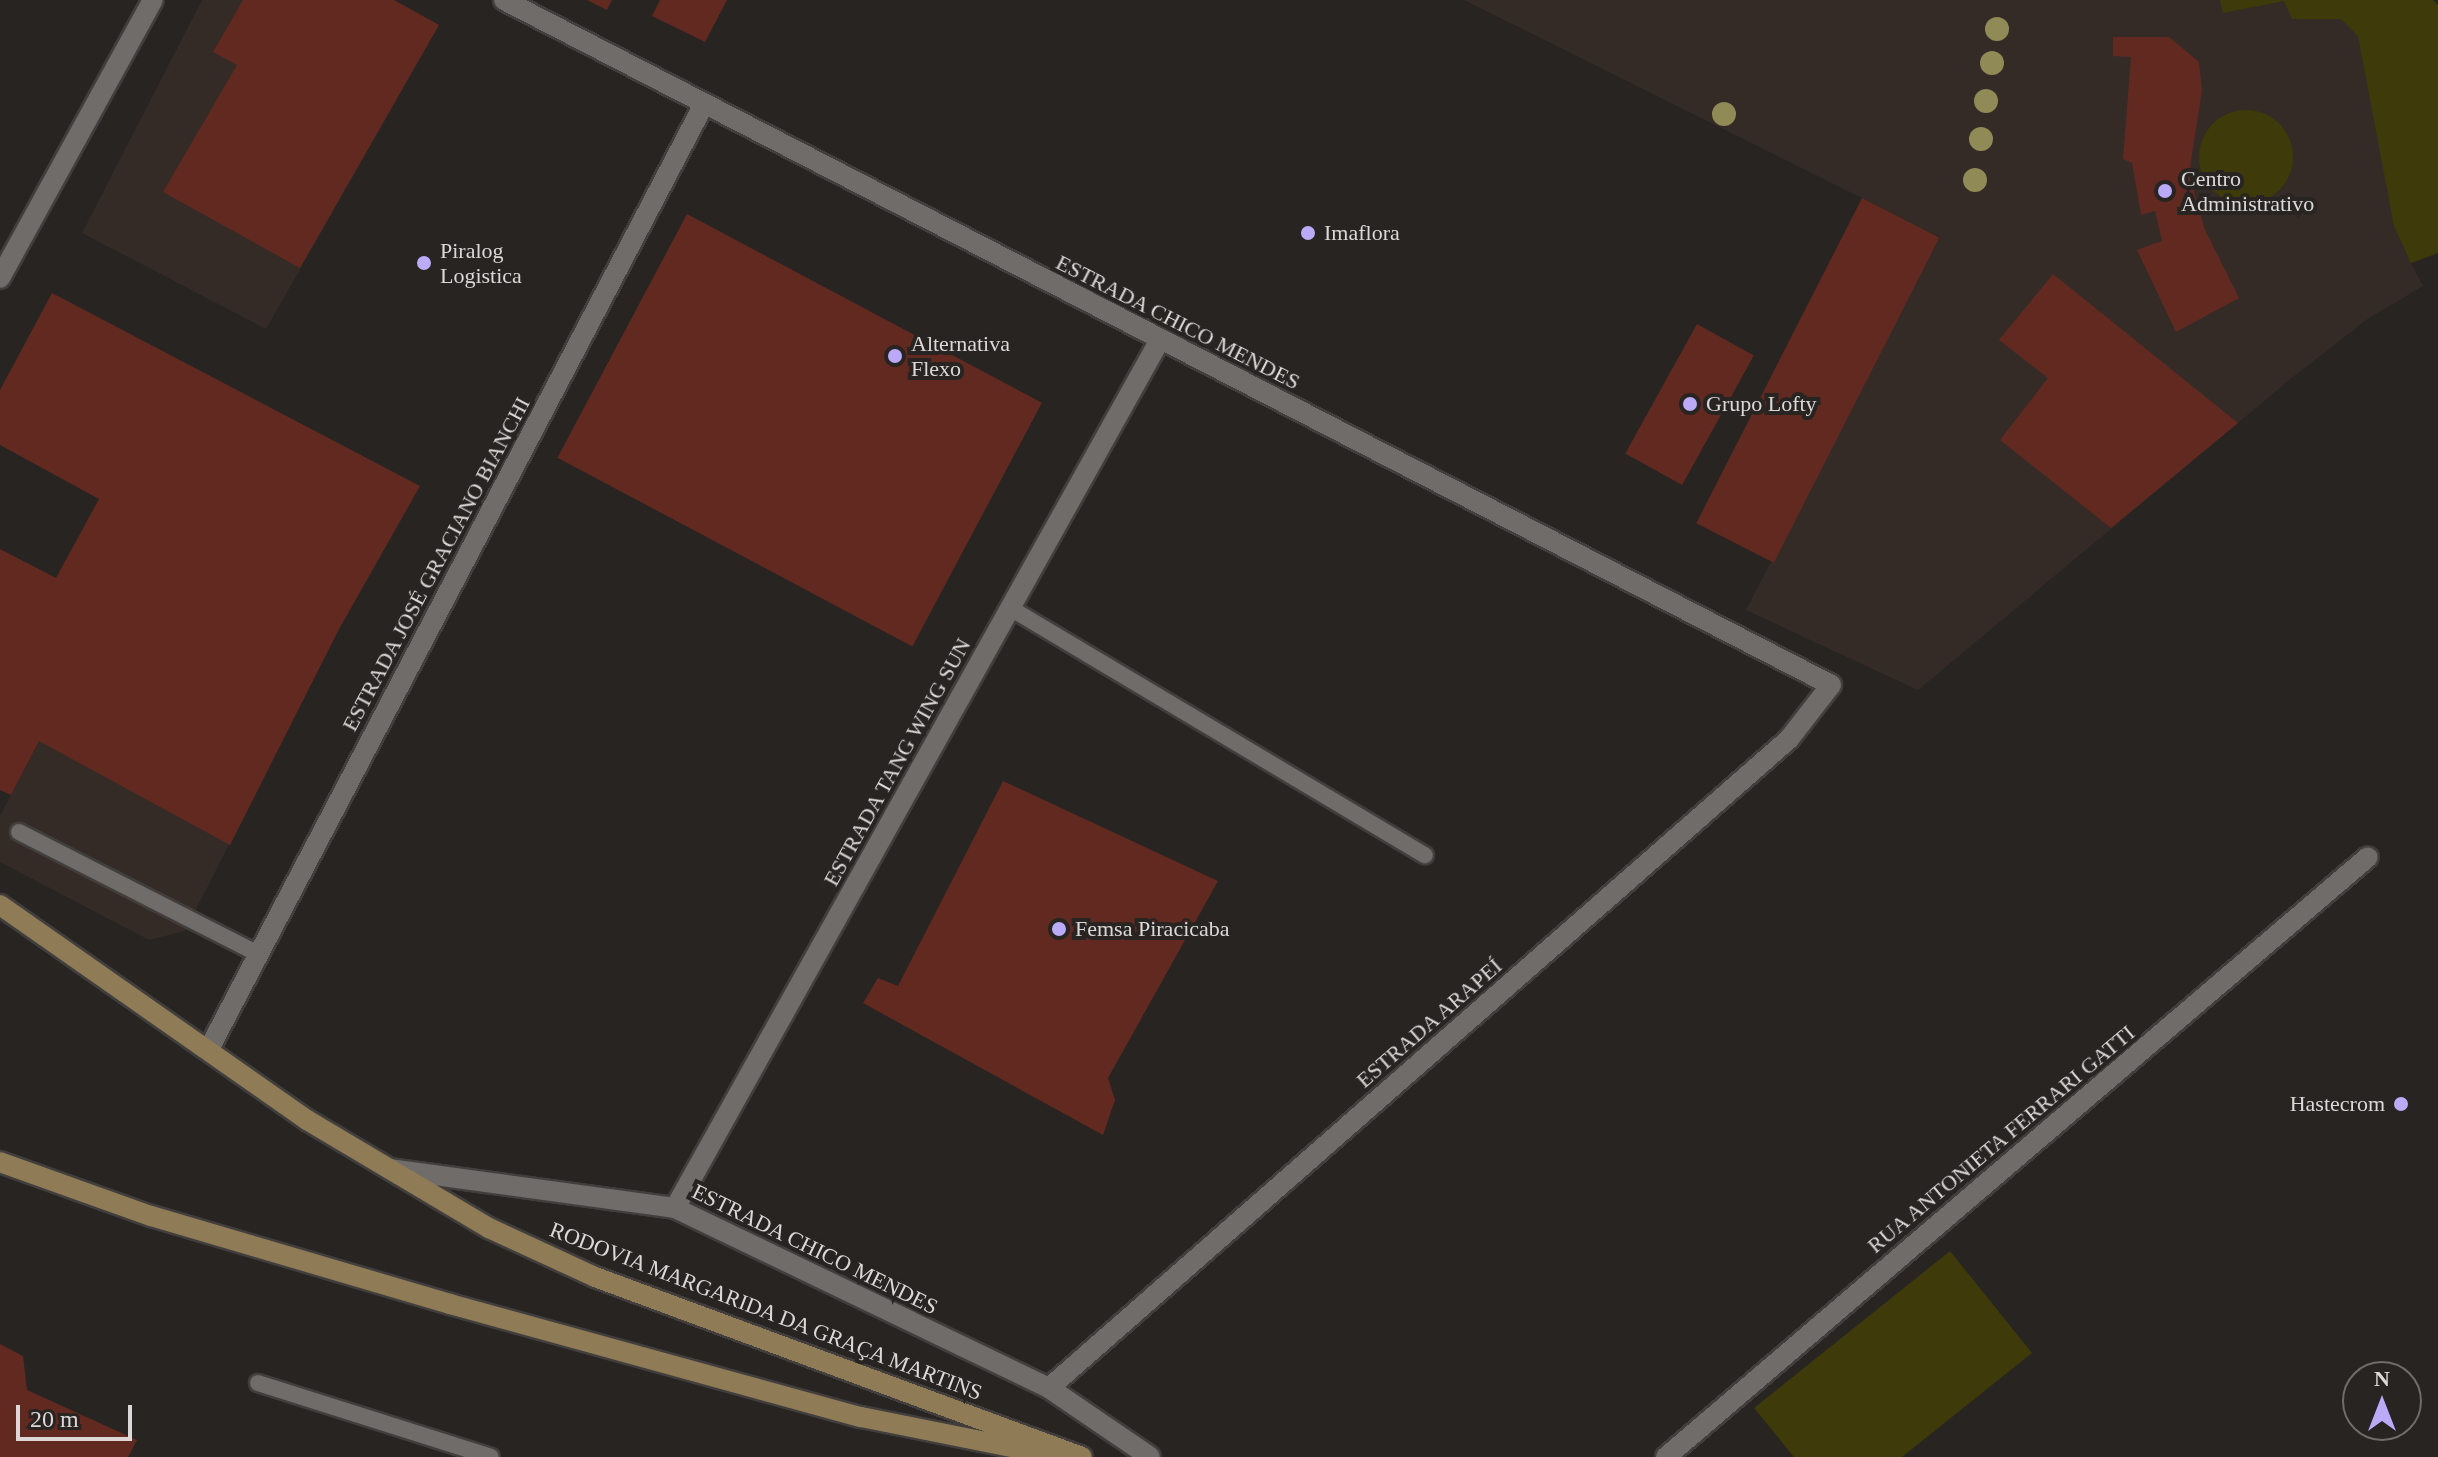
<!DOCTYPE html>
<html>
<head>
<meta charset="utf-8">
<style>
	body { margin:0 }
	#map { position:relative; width:2438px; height:1457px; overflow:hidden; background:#272422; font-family:Georgia,serif }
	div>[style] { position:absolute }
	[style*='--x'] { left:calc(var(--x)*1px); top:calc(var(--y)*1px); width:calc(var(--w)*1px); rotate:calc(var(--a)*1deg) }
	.built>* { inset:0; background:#342b26 }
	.green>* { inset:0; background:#3e3a0a }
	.round { border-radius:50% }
	.building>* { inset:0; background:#622921; transform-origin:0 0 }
	.roads { filter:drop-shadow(2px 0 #413e3d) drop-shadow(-2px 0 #413e3d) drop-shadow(0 2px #413e3d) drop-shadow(0 -2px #413e3d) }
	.lane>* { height:16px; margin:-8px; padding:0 8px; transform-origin:8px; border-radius:8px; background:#6f6c69 }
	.street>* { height:20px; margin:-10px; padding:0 10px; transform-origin:10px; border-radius:10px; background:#6f6c69 }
	.secondary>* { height:20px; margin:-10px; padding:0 10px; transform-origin:10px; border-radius:10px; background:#8f7b56 }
	.trees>* { width:24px; height:24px; margin:-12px; border-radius:50%; background:#908a56 }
	.dots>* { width:22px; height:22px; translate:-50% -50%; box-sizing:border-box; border:4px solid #272422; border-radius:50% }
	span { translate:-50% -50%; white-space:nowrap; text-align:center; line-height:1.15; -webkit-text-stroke:8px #272422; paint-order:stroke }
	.poi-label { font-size:22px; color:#dbd8d7 }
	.left { translate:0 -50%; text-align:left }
	.right { translate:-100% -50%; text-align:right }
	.street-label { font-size:22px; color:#dbd8d7 }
	.north { position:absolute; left:2342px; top:1361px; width:80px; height:80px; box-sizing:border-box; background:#272422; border:2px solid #6f6c6a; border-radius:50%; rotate:0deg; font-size:22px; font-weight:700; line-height:32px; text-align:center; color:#dbd8d7 }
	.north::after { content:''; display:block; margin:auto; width:28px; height:36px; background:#baaaf7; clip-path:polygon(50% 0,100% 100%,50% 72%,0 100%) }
	.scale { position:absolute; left:16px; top:1405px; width:116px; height:36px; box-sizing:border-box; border:4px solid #dbd8d7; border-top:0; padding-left:10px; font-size:24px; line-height:28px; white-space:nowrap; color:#dbd8d7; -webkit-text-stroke:6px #272422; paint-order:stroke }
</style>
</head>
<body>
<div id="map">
	<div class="built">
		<div style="clip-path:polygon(202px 0,394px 0,439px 25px,266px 329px,82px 233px)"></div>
		<div style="clip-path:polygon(1464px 0,2433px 0,2438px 5px,2438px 253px,2411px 263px,2423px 286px,2366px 320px,2293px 377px,1918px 690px,1746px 610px,1940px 237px)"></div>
		<div style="clip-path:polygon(150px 527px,338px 631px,185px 931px,149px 940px,0 862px,0 816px)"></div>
	</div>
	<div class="green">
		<div style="clip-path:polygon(2220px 0,2433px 0,2438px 5px,2438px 253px,2411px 263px,2394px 226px,2358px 36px,2341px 19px,2292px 19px,2284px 1px,2223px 13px)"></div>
		<div class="round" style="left:2199px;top:110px;width:94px;height:94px"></div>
		<div style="clip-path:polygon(1950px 1251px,2032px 1353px,1902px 1457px,1794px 1457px,1754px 1408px)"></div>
	</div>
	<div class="building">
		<div style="clip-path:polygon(243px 0,394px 0,439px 25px,300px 268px,163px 192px,237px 65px,213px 52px)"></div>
		<div style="clip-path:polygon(587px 0,612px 0,607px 10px)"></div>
		<div style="clip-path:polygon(660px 0,727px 0,705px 42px,652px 16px)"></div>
		<div style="clip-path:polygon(2113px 37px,2169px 37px,2199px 62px,2202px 90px,2189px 174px,2205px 230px,2239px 298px,2176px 332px,2137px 250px,2162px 241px,2155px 211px,2141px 215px,2132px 163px,2123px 159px,2131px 57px,2113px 56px)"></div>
		<div style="left:1862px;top:198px;width:87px;height:365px;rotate:27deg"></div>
		<div style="left:687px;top:214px;width:402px;height:276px;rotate:28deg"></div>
		<div style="clip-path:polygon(2053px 274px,2238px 423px,2111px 528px,2000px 440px,2048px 378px,1999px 340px)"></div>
		<div style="clip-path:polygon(52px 293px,420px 486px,338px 631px,230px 845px,39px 741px,11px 795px,0 790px,0 549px,56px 578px,99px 499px,0 445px,0 390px)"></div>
		<div style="left:1697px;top:324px;width:65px;height:148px;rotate:29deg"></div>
		<div style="clip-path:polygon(1003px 781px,1218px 881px,1108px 1078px,1115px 1100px,1103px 1135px,863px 1003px,878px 978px,898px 986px)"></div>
		<div style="clip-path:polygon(0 1344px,23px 1356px,27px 1390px,137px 1440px,128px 1457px,0 1457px)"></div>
	</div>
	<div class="roads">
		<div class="lane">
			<div style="--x:1010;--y:608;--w:483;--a:30.8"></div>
			<div style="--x:19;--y:832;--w:268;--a:27"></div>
			<div style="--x:258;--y:1383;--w:244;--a:17.6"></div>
		</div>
		<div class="street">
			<div style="--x:504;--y:0;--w:1493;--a:27.3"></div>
			<div style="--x:1831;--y:685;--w:68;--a:127.9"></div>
			<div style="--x:1789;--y:739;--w:984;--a:138.75"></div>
			<div style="--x:0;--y:278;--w:317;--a:-61.2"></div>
			<div style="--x:210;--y:1047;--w:1065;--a:-62.35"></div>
			<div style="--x:390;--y:1169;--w:288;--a:7.8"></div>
			<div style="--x:675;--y:1208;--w:415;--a:25.7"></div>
			<div style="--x:1049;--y:1388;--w:122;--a:34.3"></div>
			<div style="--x:675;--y:1208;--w:994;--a:-60.81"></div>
			<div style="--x:1666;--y:1457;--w:923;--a:-40.52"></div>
		</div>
		<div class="secondary">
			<div style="--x:0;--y:905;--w:375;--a:35"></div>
			<div style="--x:307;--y:1120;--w:212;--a:30.7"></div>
			<div style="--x:489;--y:1228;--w:117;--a:24.8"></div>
			<div style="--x:595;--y:1277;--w:519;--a:20.28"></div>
			<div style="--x:0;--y:1162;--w:160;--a:19.7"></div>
			<div style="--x:151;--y:1216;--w:312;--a:16.4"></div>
			<div style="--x:450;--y:1304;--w:426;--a:15.4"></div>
			<div style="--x:861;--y:1417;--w:190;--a:11.3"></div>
		</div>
	</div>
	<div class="trees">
		<div style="left:1997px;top:29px"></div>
		<div style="left:1992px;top:63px"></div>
		<div style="left:1986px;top:101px"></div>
		<div style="left:1724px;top:114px"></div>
		<div style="left:1981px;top:139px"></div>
		<div style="left:1975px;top:180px"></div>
	</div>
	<div class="dots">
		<div style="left:2165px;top:191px;background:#baaaf7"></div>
		<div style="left:1308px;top:233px;background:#baaaf7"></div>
		<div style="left:424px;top:263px;background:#baaaf7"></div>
		<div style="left:895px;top:356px;background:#baaaf7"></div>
		<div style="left:1690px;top:404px;background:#baaaf7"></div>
		<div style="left:1059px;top:929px;background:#baaaf7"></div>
		<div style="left:2401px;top:1104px;background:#baaaf7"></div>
	</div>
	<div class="poi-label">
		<span class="left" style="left:2181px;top:191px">Centro<br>Administrativo</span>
		<span class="left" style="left:1324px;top:233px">Imaflora</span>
		<span class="left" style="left:440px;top:263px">Piralog<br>Logistica</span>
		<span class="left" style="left:911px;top:356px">Alternativa<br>Flexo</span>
		<span class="left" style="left:1706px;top:404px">Grupo Lofty</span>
		<span class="left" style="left:1075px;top:929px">Femsa Piracicaba</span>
		<span class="right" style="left:2385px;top:1104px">Hastecrom</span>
	</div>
	<div class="street-label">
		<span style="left:1178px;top:322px;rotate:27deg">ESTRADA CHICO MENDES</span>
		<span style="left:436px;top:564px;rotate:-62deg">ESTRADA JOSÉ GRACIANO BIANCHI</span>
		<span style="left:897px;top:762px;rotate:-61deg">ESTRADA TANG WING SUN</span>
		<span style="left:1429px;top:1023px;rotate:-41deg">ESTRADA ARAPEÍ</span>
		<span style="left:2001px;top:1139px;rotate:-40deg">RUA ANTONIETA FERRARI GATTI</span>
		<span style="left:815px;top:1249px;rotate:26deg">ESTRADA CHICO MENDES</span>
		<span style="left:766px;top:1311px;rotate:21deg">RODOVIA MARGARIDA DA GRAÇA MARTINS</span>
	</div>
	<div class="north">N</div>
	<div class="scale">20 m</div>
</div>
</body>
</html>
